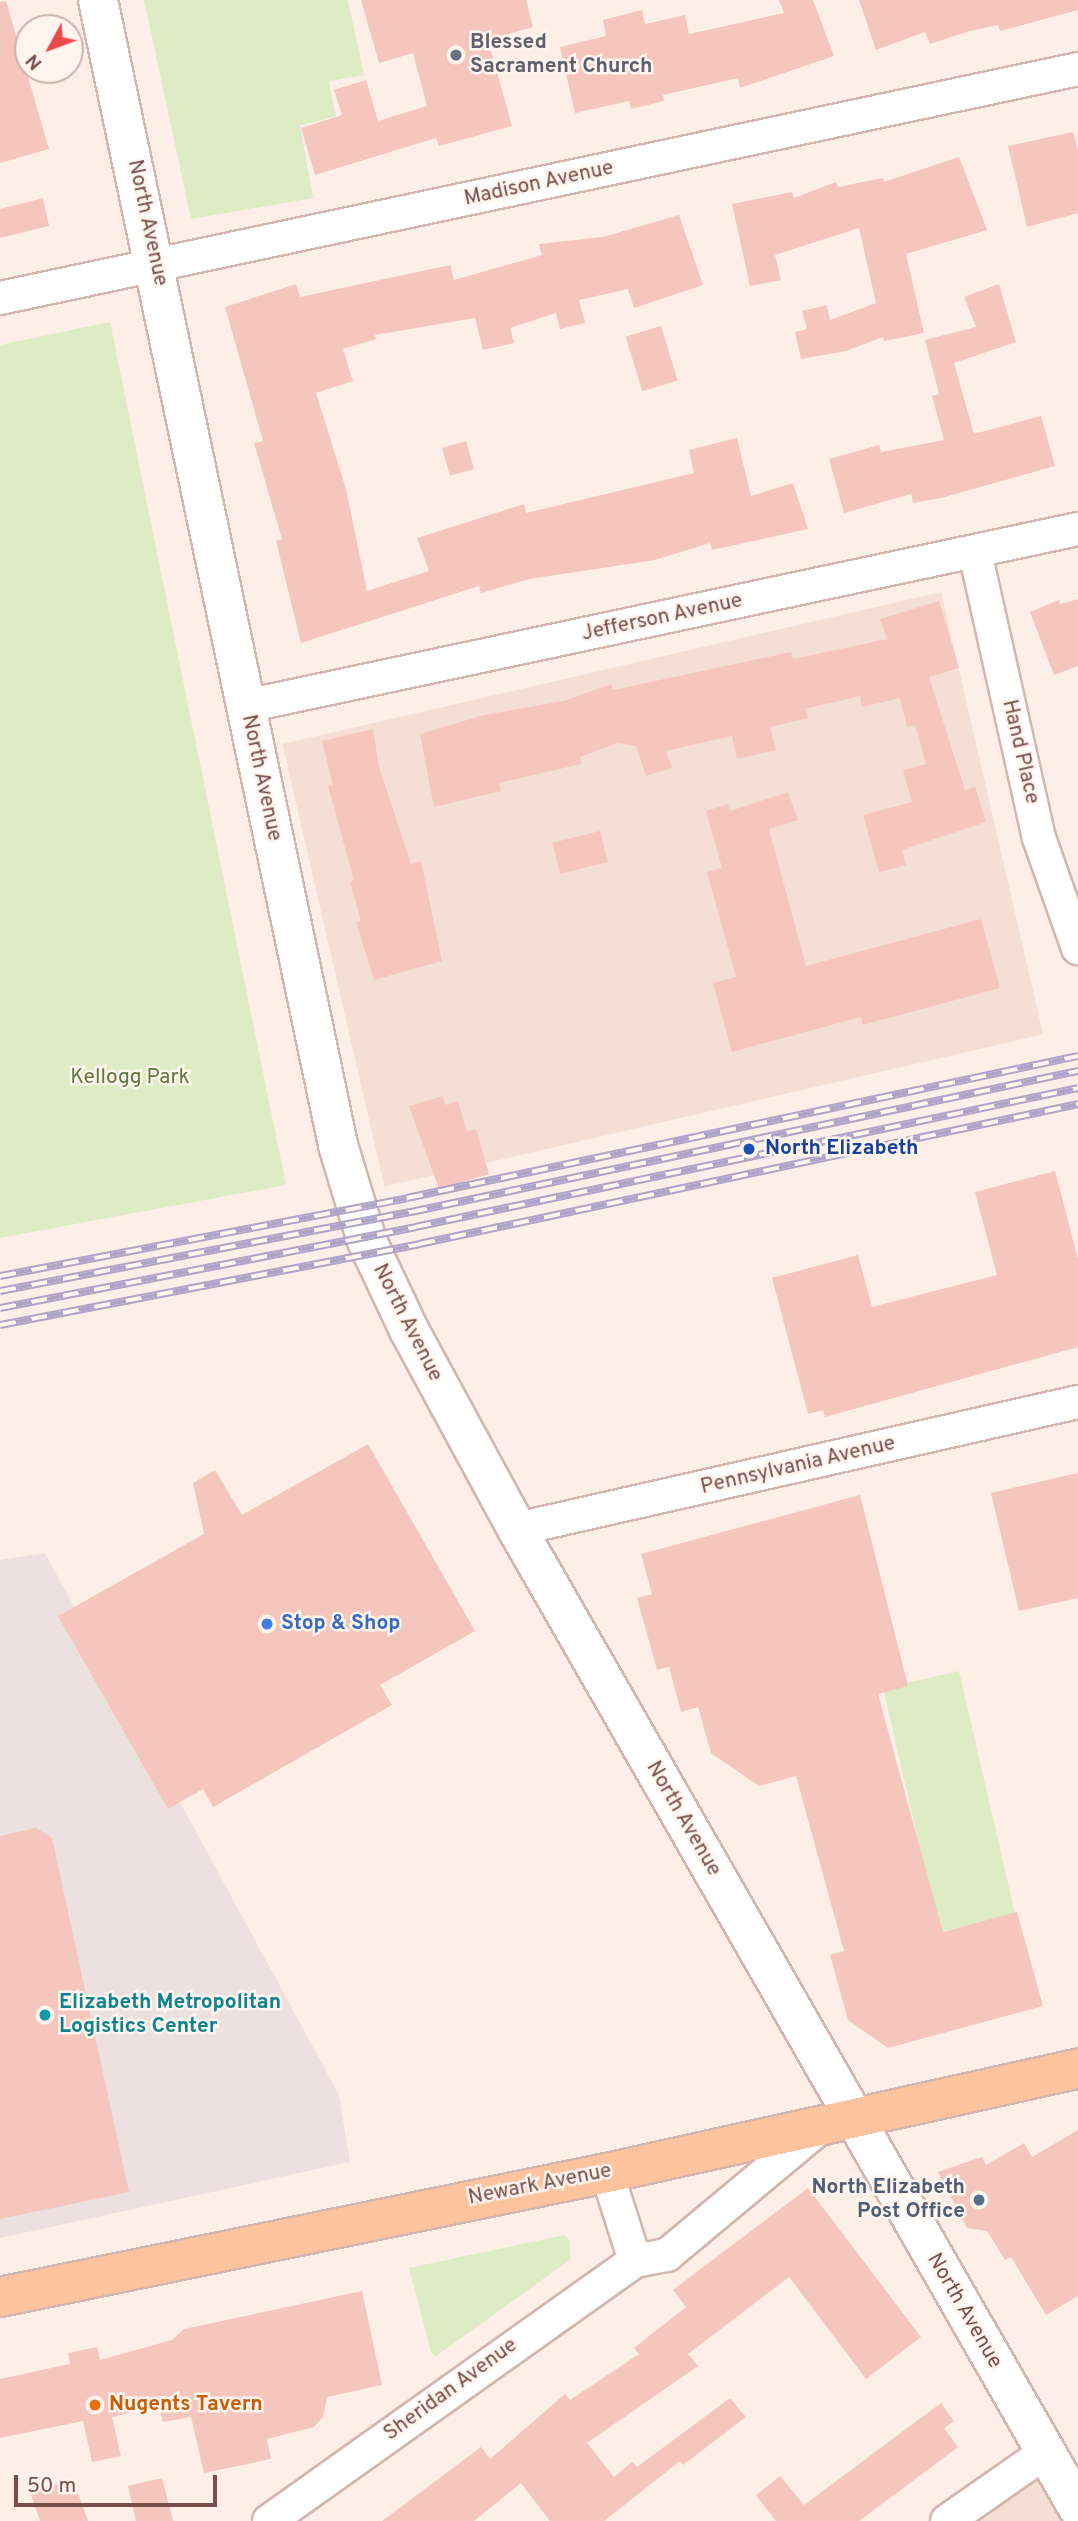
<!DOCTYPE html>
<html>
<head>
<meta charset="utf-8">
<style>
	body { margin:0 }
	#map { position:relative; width:1078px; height:2521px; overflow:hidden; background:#fdefe7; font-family:Overpass,sans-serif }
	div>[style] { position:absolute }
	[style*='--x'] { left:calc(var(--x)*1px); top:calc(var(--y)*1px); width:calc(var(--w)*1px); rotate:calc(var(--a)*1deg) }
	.residential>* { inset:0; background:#f5dfd5; transform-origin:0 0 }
	.industrial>* { inset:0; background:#ece1de }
	.green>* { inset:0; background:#deecc5; transform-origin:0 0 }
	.building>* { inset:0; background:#f4c6be; transform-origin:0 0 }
	.roads { filter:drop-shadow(2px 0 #d2b6af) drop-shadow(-2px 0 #d2b6af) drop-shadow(0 2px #d2b6af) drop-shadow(0 -2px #d2b6af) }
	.street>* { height:32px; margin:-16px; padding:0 16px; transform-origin:16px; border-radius:16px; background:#fff }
	.secondary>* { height:38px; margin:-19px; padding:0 19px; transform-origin:19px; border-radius:19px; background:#fff }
	.primary>* { height:38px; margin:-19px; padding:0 19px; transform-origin:19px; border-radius:19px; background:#fdc29e }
	.rail>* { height:8px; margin-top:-4px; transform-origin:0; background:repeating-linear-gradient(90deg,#fff4ee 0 16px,#afa4c8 0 32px); box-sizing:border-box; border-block:2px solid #afa4c8 }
	.dots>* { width:19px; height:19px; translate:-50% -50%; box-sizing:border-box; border:4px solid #fff4ee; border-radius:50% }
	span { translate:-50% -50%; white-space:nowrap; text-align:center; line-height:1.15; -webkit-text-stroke:5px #fff4ee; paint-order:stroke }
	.worship-label { font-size:21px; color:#5b616d; font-weight:700 }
	.left { translate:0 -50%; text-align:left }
	.street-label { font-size:21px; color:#784f4a }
	.park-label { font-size:21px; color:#5e793f }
	.transit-label { font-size:21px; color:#164399; font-weight:700 }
	.shop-label { font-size:21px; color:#366cbe; font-weight:700 }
	.culture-label { font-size:21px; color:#0d838f; font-weight:700 }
	.service-label { font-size:21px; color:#4e5e75; font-weight:700 }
	.right { translate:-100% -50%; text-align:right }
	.food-label { font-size:21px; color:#c56008; font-weight:700 }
	.north { position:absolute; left:14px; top:14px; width:70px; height:70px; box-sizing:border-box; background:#fff4ee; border:2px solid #c9b2ac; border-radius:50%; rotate:229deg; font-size:19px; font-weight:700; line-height:28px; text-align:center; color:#784f4a }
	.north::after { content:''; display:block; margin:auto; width:24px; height:32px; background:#ea494e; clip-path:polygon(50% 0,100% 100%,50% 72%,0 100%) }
	.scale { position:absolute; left:14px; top:2475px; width:203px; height:32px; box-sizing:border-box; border:4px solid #784f4a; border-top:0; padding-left:9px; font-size:21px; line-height:24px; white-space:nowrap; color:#784f4a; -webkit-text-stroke:5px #fff4ee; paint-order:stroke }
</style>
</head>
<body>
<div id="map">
	<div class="residential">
		<div style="left:941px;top:592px;width:454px;height:676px;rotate:77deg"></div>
		<div style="clip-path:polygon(1046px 2452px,1078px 2521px,947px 2521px)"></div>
	</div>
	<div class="industrial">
		<div style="clip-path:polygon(45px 1553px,339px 2095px,350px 2162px,0 2238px,0 1560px)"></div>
	</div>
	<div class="green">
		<div style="clip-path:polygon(144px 0,348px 0,364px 75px,329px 81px,336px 116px,300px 126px,313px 198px,191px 219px)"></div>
		<div style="clip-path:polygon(110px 322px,286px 1185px,0 1238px,0 345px)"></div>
		<div style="left:959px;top:1671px;width:250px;height:78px;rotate:77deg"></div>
		<div style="clip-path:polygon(564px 2235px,569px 2239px,571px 2259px,435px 2357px,431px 2352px,409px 2268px)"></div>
	</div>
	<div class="building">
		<div style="clip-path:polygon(361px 0,526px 0,533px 27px,488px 40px,512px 126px,439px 146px,436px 138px,315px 175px,301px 128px,342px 115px,334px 90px,366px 80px,378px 121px,427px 106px,413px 53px,379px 63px)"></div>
		<div style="clip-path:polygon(779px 0,813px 0,834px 56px,740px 88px,738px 78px,663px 95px,664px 101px,631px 109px,629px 101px,575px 113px,560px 47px,606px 36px,603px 20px,642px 10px,645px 24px,685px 15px,689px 34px,784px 13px)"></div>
		<div style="clip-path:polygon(859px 0,1078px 0,1078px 10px,1000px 31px,998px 25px,970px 31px,930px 44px,925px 32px,876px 50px)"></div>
		<div style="clip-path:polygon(6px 1px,49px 149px,0 163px,0 2px)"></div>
		<div style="clip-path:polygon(1073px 132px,1078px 150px,1078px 213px,1027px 227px,1008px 146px)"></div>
		<div style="clip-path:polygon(959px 157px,987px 230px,906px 254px,924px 333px,884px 341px,883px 337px,846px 351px,801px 359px,795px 332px,807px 329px,802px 311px,827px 305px,830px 320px,876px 303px,859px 228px,775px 255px,781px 280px,750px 286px,732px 204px,792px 192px,794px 198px,836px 182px,838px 187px,883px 178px,884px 182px)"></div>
		<div style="clip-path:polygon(43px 198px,49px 226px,0 238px,0 209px)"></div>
		<div style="clip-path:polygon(679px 215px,703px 285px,634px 308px,628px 289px,579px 300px,585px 323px,560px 329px,556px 313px,510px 328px,514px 343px,483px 350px,475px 318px,375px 335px,376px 339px,343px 349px,353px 381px,316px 393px,346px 489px,367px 591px,429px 571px,417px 538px,524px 504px,526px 513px,694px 473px,689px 450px,737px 438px,751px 496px,793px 483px,808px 529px,712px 550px,710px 543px,655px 560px,529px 579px,481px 593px,479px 586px,301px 643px,276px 541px,282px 539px,254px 443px,263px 441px,225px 307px,296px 284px,300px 297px,450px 265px,454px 280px,542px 255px,539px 244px,603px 237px)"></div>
		<div style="clip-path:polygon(999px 284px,1016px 342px,954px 363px,974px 434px,1041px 416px,1055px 466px,941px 498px,913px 503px,911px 494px,844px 513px,829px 459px,879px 445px,881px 452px,944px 440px,932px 396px,939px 394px,925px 340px,976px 327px,964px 297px)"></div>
		<div style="left:661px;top:326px;width:57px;height:37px;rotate:73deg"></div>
		<div style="left:466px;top:441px;width:29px;height:25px;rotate:74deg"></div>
		<div style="clip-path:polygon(1078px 599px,1078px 666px,1054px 675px,1030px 612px,1059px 600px,1060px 604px)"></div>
		<div style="clip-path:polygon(939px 601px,959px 668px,929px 677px,965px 790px,975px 787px,986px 822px,902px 850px,906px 865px,879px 872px,863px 815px,912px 802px,903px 770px,926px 764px,915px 725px,907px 727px,900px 698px,862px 707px,860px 696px,805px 709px,808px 718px,770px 727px,776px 750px,737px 759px,732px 736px,666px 751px,672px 768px,646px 776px,636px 746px,617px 743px,580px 757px,581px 764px,499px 783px,501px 791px,434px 807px,420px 734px,484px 715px,564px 701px,611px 684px,613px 690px,791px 652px,793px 659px,887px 639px,880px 619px)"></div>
		<div style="clip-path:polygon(373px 729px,379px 767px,411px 864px,421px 861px,442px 961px,374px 980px,356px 922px,361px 921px,350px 882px,354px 880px,328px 786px,333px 785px,322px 741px)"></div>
		<div style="clip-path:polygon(788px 792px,798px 820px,769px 829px,806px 966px,981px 919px,1000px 988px,863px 1025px,861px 1017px,732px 1052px,713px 983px,736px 977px,707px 872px,722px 868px,706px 811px,728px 804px,730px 811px)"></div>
		<div style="left:600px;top:831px;width:32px;height:49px;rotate:76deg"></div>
		<div style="clip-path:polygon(443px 1096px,445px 1105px,458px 1101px,467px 1132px,476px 1129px,489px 1174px,439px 1189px,409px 1106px)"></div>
		<div style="clip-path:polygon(1055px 1171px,1078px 1259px,1078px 1347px,825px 1417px,823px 1410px,808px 1414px,772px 1278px,858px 1255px,872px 1307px,997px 1275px,975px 1192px)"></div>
		<div style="clip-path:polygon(368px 1444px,475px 1631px,380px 1685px,392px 1705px,213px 1807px,203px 1789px,168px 1809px,58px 1616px,204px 1534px,193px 1483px,215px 1470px,242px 1515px)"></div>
		<div style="clip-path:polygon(1078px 1473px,1078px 1598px,1019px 1611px,991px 1493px)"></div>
		<div style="clip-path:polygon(860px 1495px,908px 1686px,878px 1694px,943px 1932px,1017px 1912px,1043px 2006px,888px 2048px,848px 2020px,830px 1955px,844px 1951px,796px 1776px,759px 1786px,711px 1753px,698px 1707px,681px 1712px,669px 1667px,657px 1670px,637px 1598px,652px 1594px,641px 1554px)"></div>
		<div style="clip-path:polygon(36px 1828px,52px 1838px,129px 2192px,0 2219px,0 1836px)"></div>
		<div style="clip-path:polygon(1078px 2130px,1078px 2296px,1046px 2315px,1011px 2257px,1005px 2260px,987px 2231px,967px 2228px,938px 2172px,982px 2157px,986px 2165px,1024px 2143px,1032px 2157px)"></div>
		<div style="clip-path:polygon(808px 2188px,921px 2337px,866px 2379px,789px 2277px,688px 2354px,698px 2366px,587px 2443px,614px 2477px,632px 2462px,637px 2467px,730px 2398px,746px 2417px,683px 2465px,680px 2461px,604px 2521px,550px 2521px,521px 2483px,474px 2521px,382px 2521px,481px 2447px,490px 2459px,565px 2394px,570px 2400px,639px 2354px,634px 2348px,686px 2307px,673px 2290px)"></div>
		<div style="clip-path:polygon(362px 2291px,382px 2385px,327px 2397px,323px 2417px,314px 2427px,267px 2439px,271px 2459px,204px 2473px,191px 2417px,163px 2422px,159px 2406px,112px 2417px,121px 2456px,92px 2462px,83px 2421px,0 2438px,0 2379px,70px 2364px,68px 2353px,97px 2347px,100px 2360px,172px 2340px,184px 2329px)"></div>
		<div style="clip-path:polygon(941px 2403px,954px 2421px,944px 2428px,958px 2447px,859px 2521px,776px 2521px,756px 2495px,780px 2476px,804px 2505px)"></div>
		<div style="clip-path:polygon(162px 2478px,173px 2521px,136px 2521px,128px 2486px)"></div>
		<div style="clip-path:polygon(73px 2479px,88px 2521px,40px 2521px,30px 2492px)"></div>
	</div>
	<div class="roads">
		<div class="street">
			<div style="--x:0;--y:298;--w:1102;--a:-11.99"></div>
			<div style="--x:975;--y:552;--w:293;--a:77.4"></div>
			<div style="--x:1039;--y:838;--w:117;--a:70.5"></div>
			<div style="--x:246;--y:706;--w:851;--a:-12.01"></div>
			<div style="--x:517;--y:1529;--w:575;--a:-12.76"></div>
			<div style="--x:607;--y:2173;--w:92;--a:72.3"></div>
			<div style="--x:269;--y:2521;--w:449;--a:-35.4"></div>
			<div style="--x:635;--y:2261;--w:33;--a:-11"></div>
			<div style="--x:667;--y:2255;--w:203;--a:-39.8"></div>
			<div style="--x:947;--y:2521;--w:121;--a:-34.9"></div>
		</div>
		<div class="secondary">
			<div style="--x:98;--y:0;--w:1170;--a:78.16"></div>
			<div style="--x:338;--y:1145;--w:100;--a:73.2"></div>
			<div style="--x:367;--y:1241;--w:98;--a:64.7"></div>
			<div style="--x:409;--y:1330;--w:226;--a:61.5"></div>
			<div style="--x:517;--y:1529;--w:1128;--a:60.19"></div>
		</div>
		<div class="primary">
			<div style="--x:0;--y:2297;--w:620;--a:-11.55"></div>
			<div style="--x:607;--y:2173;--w:482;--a:-12.5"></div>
		</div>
	</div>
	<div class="rail">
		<div style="--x:0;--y:1276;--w:414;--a:-10.8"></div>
		<div style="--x:407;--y:1198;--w:686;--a:-11.95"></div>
		<div style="--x:0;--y:1291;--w:419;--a:-10.9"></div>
		<div style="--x:411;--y:1212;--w:682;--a:-11.94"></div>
		<div style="--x:0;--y:1308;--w:423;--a:-11"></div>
		<div style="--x:415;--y:1227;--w:677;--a:-11.84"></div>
		<div style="--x:0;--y:1325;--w:427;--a:-10.9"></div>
		<div style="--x:419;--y:1244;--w:674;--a:-11.99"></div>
	</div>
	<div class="dots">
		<div style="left:456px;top:55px;background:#6b7280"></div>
		<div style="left:749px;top:1149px;background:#1a4fb4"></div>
		<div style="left:267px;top:1624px;background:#3f7fe0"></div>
		<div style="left:45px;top:2015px;background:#0f9aa8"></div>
		<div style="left:979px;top:2200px;background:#5c6f8a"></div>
		<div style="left:95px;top:2405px;background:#e8710a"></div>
	</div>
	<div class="worship-label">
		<span class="left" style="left:470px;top:55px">Blessed<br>Sacrament Church</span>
	</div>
	<div class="street-label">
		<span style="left:539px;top:184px;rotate:-12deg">Madison Avenue</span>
		<span style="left:147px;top:223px;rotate:78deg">North Avenue</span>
		<span style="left:662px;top:618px;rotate:-12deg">Jefferson Avenue</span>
		<span style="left:1020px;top:752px;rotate:77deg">Hand Place</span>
		<span style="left:261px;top:778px;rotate:78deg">North Avenue</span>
		<span style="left:407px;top:1323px;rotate:63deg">North Avenue</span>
		<span style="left:798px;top:1466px;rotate:-13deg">Pennsylvania Avenue</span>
		<span style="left:683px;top:1819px;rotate:60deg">North Avenue</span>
		<span style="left:540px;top:2185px;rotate:-11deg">Newark Avenue</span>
		<span style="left:964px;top:2311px;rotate:60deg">North Avenue</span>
		<span style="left:451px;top:2390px;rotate:-36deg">Sheridan Avenue</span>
	</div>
	<div class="park-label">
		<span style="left:130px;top:1078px">Kellogg Park</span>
	</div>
	<div class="transit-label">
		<span class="left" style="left:765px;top:1149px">North Elizabeth</span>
	</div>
	<div class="shop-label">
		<span class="left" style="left:281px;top:1624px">Stop &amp; Shop</span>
	</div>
	<div class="culture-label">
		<span class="left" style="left:59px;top:2015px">Elizabeth Metropolitan<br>Logistics Center</span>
	</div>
	<div class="service-label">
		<span class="right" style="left:965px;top:2200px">North Elizabeth<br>Post Office</span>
	</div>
	<div class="food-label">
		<span class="left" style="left:109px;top:2405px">Nugents Tavern</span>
	</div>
	<div class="north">N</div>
	<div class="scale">50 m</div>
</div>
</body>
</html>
